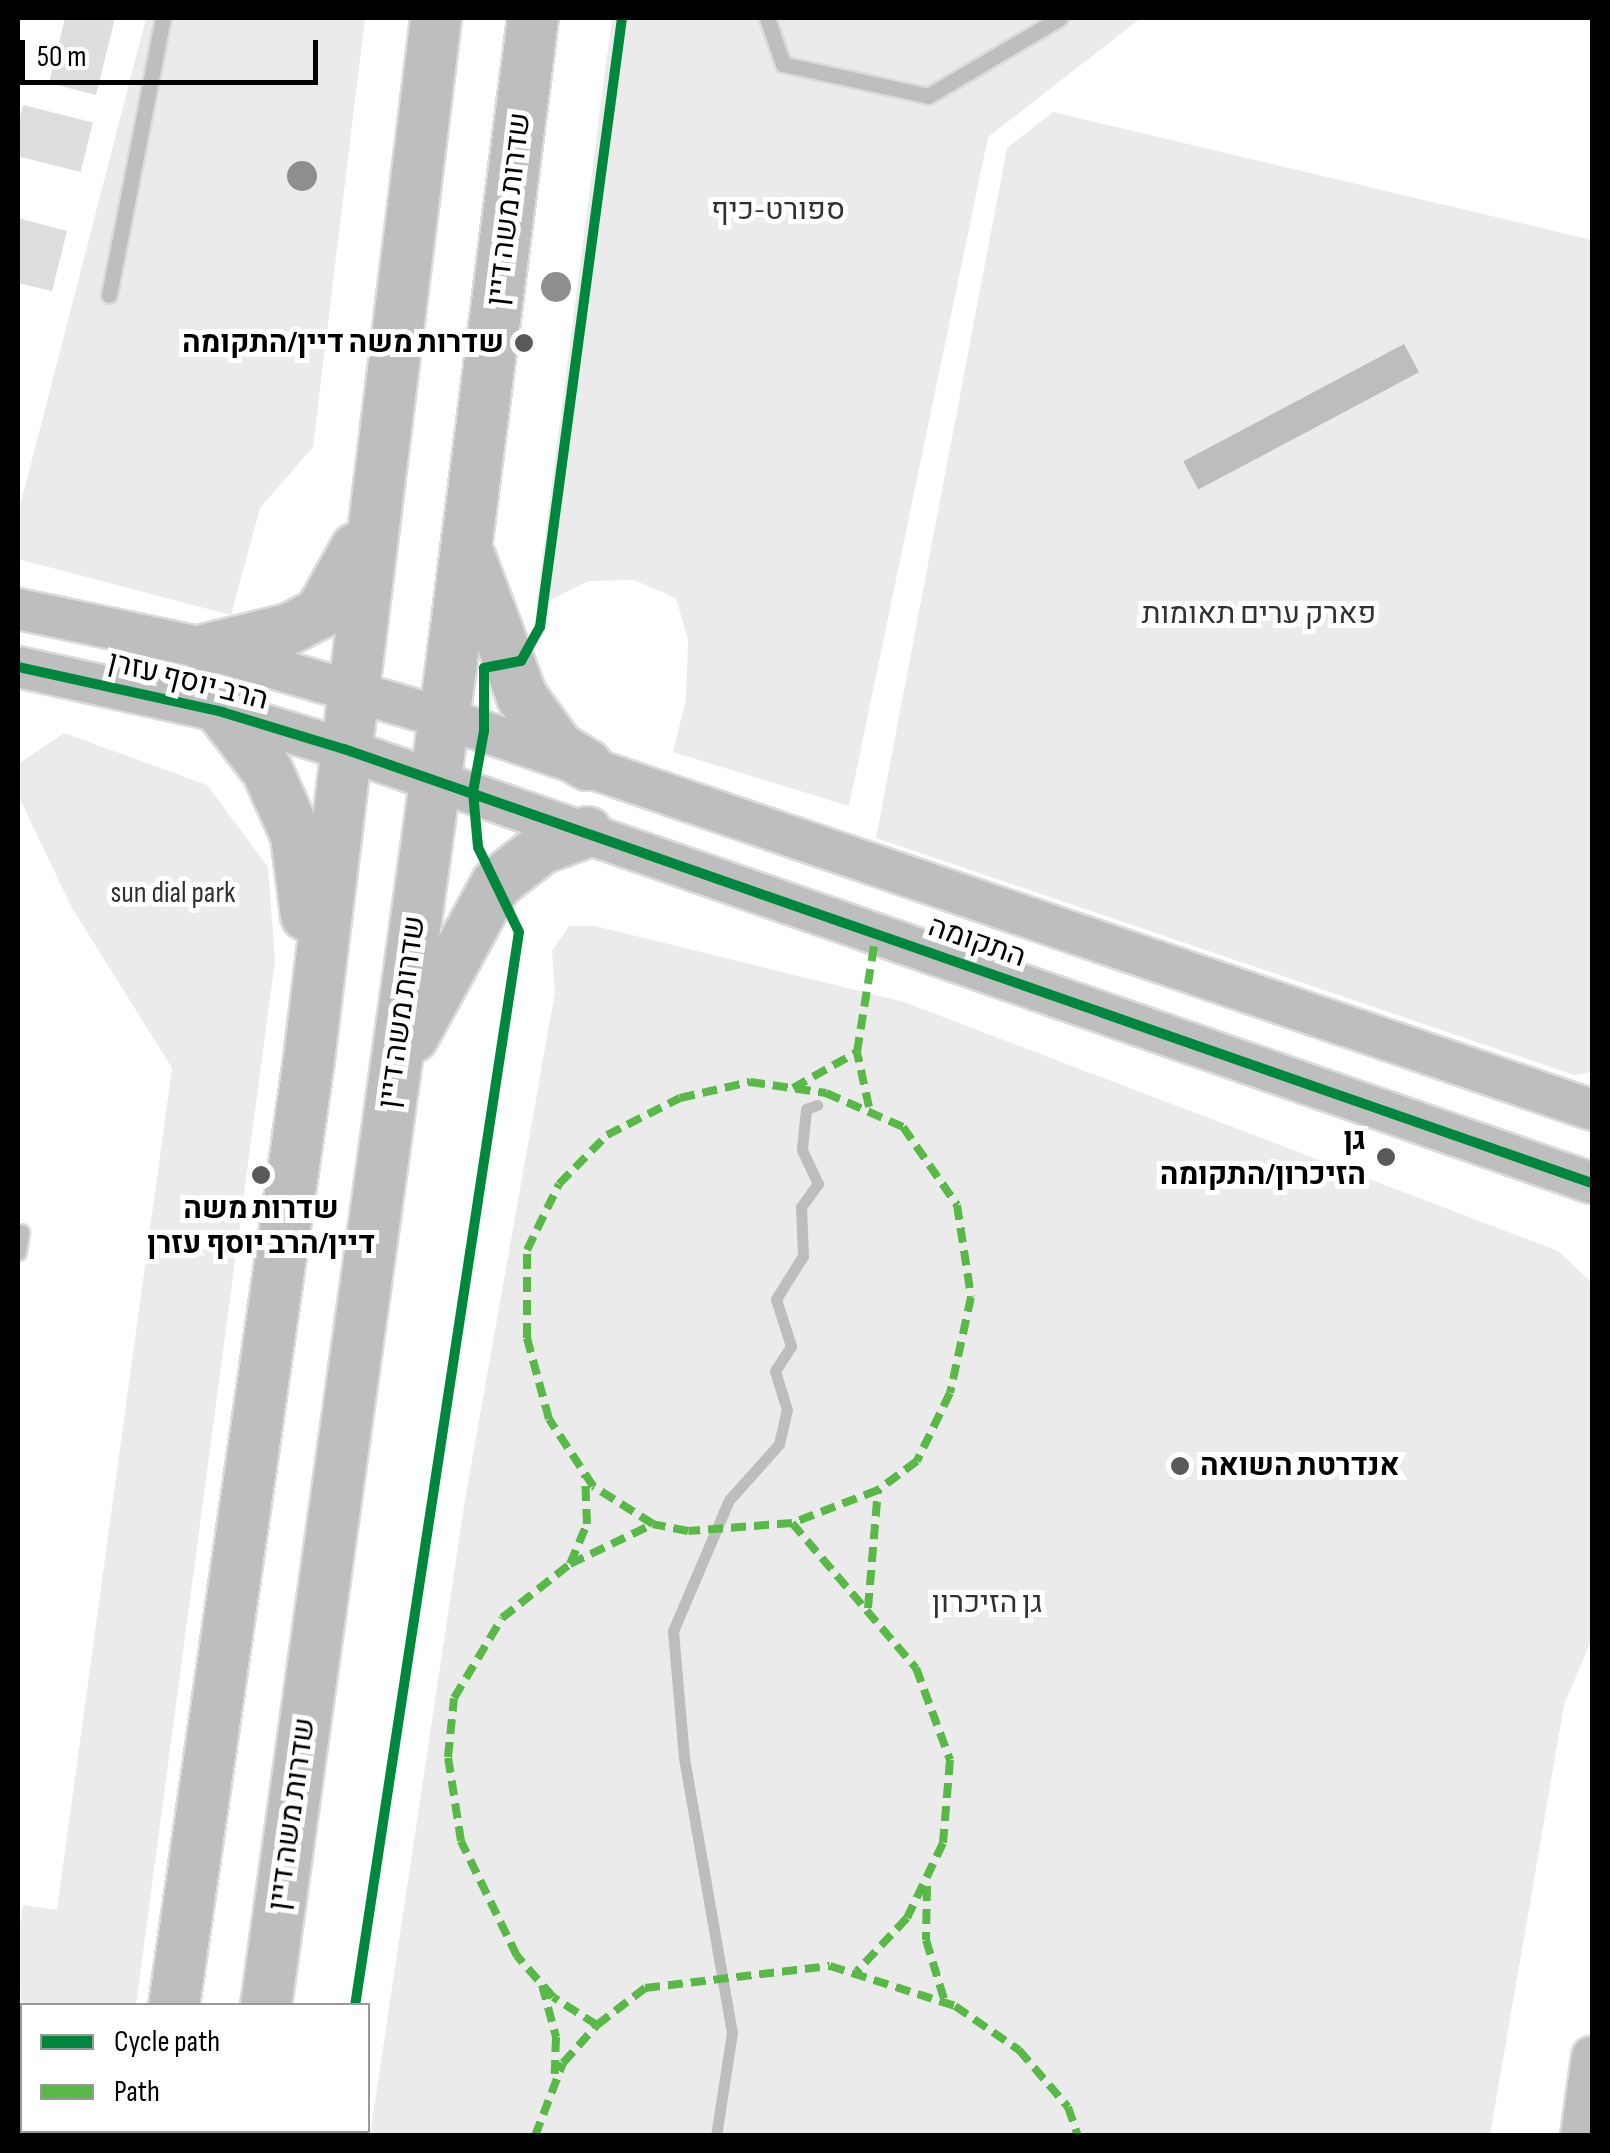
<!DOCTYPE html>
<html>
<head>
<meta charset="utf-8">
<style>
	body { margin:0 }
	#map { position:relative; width:1610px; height:2153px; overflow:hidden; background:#fff; font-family:"Sofia Sans Condensed",Heebo,sans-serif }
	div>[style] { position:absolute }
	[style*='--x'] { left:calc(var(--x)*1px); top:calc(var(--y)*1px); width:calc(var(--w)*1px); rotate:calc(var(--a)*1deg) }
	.green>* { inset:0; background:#ebebeb }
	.water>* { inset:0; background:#bdbdbd; transform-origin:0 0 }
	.stream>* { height:11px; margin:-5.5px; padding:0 5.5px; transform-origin:5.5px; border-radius:5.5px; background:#bdbdbd }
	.building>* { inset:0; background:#dedede; transform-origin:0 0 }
	.roads { filter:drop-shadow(2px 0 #dbdbdb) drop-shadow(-2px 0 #dbdbdb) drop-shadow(0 2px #dbdbdb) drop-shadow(0 -2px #dbdbdb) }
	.service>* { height:15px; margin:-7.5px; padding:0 7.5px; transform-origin:7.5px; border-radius:7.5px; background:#bebebe }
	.tertiary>* { height:40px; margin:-20px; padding:0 20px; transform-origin:20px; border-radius:20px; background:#bebebe }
	.primary>* { height:50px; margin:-25px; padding:0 25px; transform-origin:25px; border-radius:25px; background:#bebebe }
	.quiet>* { height:8px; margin-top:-4px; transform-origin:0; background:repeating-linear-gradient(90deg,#58b947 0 15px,transparent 0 23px) }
	.cycleway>* { height:10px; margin:-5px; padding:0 5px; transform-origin:5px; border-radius:5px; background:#00873e }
	.trees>* { width:30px; height:30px; margin:-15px; border-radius:50%; background:#8e8e8e }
	.dots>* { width:28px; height:28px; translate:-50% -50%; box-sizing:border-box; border:5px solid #fff; border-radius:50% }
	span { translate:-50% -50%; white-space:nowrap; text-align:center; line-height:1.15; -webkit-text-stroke:10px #fff; paint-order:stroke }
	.street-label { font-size:30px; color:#000 }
	.park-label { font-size:30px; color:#313131 }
	.poi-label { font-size:30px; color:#000; font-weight:700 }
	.right { translate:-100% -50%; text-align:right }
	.left { translate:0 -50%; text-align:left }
	.frame { position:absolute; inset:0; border:20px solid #000; pointer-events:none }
	.legend { position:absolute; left:20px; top:2003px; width:350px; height:130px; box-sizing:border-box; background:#fff; border:2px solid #999; margin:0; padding:12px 18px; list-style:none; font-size:30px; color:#000 }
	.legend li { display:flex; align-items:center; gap:20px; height:50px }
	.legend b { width:50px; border:2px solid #999 }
	.scale { position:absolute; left:20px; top:40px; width:298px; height:45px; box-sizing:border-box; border:5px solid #000; border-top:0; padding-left:12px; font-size:30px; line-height:35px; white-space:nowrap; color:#000; -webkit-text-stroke:8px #fff; paint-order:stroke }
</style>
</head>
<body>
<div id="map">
	<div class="green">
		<div style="clip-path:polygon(146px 18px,365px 18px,313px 447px,260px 508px,231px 615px,18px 559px,18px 514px)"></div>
		<div style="clip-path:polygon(612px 18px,1141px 18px,988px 137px,849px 806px,673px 752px,686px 699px,688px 640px,676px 598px,634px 580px,589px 581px,536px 607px)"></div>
		<div style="clip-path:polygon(1053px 112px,1592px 240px,1592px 1072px,1574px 1075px,876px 838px,1007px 148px)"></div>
		<div style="clip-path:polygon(64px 733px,207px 785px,268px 867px,275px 961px,136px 2005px,22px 2006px,22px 2020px,18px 1938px,23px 1905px,57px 1910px,172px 1068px,72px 908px,18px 795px,18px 764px)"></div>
		<div style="clip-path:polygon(569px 926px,595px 926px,904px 1002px,1558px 1251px,1592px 1283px,1592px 1639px,1564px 1705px,1490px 2135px,370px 2135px,465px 1500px,555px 992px,552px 951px)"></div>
	</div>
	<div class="water">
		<div style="left:1404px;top:344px;width:32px;height:250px;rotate:62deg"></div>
	</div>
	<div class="stream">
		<div style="--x:716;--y:2136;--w:104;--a:-81.2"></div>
		<div style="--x:732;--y:2033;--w:280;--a:-99.9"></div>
		<div style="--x:684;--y:1757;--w:126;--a:-95"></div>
		<div style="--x:673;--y:1631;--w:142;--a:-66.9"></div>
		<div style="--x:729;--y:1500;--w:75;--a:-48.2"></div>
		<div style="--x:779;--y:1444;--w:35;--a:-77"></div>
		<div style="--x:787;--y:1410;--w:41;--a:-107.1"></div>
		<div style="--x:775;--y:1371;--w:30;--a:-57"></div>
		<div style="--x:791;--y:1346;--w:49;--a:-107.7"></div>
		<div style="--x:776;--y:1299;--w:51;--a:-57.9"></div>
		<div style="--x:803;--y:1256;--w:49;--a:-92.3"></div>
		<div style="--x:801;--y:1207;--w:29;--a:-54"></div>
		<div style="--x:818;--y:1184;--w:38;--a:-115"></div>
		<div style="--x:802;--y:1149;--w:40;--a:-84.3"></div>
		<div style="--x:806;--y:1109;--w:12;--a:-20"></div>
	</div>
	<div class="building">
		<div style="clip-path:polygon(65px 18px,115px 18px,96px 95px,49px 83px)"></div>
		<div style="left:23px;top:105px;width:72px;height:51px;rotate:14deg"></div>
		<div style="clip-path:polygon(18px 218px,67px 231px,52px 291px,18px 283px)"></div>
	</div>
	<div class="roads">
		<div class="service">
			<div style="--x:767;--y:18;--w:49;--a:70.8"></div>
			<div style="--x:783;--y:64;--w:148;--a:12.4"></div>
			<div style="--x:928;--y:96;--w:153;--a:-30.6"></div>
			<div style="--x:109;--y:295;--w:282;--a:-79"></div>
			<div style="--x:18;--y:1252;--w:20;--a:-81"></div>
		</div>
		<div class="tertiary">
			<div style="--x:18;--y:609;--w:193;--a:11.9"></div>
			<div style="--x:207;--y:649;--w:247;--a:16.2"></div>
			<div style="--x:444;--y:718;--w:1213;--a:18.85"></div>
			<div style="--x:18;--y:667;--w:209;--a:12.4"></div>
			<div style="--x:222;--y:712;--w:127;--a:16.9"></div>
			<div style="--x:344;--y:749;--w:1321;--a:19.18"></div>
			<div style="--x:1581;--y:2136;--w:80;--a:-82.1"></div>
		</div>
		<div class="primary">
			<div style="--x:470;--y:557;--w:149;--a:69.6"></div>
			<div style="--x:522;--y:697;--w:63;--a:54"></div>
			<div style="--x:559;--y:748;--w:33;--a:31"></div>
			<div style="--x:207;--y:649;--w:84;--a:-13.7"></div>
			<div style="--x:289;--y:629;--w:35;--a:-27"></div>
			<div style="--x:320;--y:613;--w:74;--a:-61"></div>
			<div style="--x:222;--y:712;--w:73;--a:52.2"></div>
			<div style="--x:267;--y:770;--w:71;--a:66"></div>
			<div style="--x:296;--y:835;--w:81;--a:82.9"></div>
			<div style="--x:413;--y:1037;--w:174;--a:-61.5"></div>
			<div style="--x:496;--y:884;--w:57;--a:-37.9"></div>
			<div style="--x:541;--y:849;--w:49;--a:-20.3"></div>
			<div style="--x:174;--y:2006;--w:949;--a:-81.88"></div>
			<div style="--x:308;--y:1067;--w:1057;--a:-83.04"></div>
			<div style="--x:266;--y:2006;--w:1359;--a:-82.13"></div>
			<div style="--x:452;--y:660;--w:647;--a:-82.81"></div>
			<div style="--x:155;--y:2136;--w:6;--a:-81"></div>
			<div style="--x:248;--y:2136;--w:6;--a:-81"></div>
		</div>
	</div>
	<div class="quiet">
		<div style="--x:750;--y:1082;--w:77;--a:8.2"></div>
		<div style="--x:826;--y:1093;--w:84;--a:23.8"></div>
		<div style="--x:903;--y:1127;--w:95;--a:55.3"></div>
		<div style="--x:957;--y:1205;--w:93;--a:81.3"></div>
		<div style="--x:971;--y:1297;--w:98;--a:102.3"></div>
		<div style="--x:950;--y:1393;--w:76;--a:115.9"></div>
		<div style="--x:917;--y:1461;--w:49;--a:143.4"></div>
		<div style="--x:878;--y:1490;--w:92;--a:159"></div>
		<div style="--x:792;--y:1523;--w:104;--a:175.6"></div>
		<div style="--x:688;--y:1531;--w:36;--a:-169"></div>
		<div style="--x:653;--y:1524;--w:71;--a:-147.7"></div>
		<div style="--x:593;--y:1486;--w:80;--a:-123.3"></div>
		<div style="--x:549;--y:1419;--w:84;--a:-105.2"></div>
		<div style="--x:527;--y:1338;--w:88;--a:-90"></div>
		<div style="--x:527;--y:1250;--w:73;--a:-64.1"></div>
		<div style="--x:559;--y:1184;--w:69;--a:-45.6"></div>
		<div style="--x:607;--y:1135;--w:82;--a:-26.9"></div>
		<div style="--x:680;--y:1098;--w:72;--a:-12.9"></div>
		<div style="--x:793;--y:1088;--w:73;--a:-29.4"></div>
		<div style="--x:869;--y:1107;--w:56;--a:-102.3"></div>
		<div style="--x:857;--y:1052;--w:120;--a:-80.9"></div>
		<div style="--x:792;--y:1523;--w:191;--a:49.5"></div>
		<div style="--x:916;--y:1668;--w:98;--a:69.7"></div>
		<div style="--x:950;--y:1760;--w:83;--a:94.8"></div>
		<div style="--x:943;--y:1843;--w:83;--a:115.6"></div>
		<div style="--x:907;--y:1918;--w:73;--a:133.3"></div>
		<div style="--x:570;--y:1564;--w:43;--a:-67"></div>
		<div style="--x:587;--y:1524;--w:49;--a:-92.3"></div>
		<div style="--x:868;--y:1608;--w:118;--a:-85.2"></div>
		<div style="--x:927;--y:1886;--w:54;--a:91.1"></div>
		<div style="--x:926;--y:1940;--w:65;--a:73"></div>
		<div style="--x:542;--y:1985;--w:54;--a:74.9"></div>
		<div style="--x:556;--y:2037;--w:37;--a:92"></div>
		<div style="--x:597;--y:2025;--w:52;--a:-147.5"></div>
		<div style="--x:553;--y:1997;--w:55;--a:-131.3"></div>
		<div style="--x:517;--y:1956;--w:128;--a:-116"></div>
		<div style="--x:461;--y:1841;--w:85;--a:-98.8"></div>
		<div style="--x:448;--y:1757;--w:59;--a:-84.2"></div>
		<div style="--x:454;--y:1698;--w:93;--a:-59"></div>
		<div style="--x:502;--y:1618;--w:87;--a:-38.5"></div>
		<div style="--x:570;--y:1564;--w:92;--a:-25.7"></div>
		<div style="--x:535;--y:2136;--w:78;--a:-69"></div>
		<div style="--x:563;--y:2063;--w:51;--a:-48.2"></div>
		<div style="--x:597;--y:2025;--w:61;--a:-37.6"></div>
		<div style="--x:645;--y:1988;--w:186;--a:-6.8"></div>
		<div style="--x:830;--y:1966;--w:131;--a:17.7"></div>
		<div style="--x:955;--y:2006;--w:78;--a:34.5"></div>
		<div style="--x:1019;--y:2050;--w:75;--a:49.3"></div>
		<div style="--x:1068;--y:2107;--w:31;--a:71"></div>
	</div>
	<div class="cycleway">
		<div style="--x:18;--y:667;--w:209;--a:12.4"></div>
		<div style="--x:222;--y:712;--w:127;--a:16.9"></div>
		<div style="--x:344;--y:749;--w:1321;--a:19.18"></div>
		<div style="--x:355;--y:2006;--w:1086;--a:-81.32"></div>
		<div style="--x:519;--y:932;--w:94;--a:-115.8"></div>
		<div style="--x:478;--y:847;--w:55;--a:-95.2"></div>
		<div style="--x:473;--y:792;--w:62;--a:-79.8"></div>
		<div style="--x:484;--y:731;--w:63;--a:-90"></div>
		<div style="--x:484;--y:668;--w:38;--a:-11"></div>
		<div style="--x:521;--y:661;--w:39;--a:-61"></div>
		<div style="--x:540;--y:627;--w:614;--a:-82.33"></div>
	</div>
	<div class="trees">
		<div style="left:302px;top:176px"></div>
		<div style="left:556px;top:287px"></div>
	</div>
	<div class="dots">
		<div style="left:524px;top:343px;background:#595959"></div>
		<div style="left:1386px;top:1157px;background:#595959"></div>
		<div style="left:261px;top:1175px;background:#595959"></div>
		<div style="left:1180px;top:1466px;background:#595959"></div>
	</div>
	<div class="street-label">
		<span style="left:509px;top:209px;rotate:-83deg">שדרות משה דיין</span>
		<span style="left:188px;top:681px;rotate:14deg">הרב יוסף עזרן</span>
		<span style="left:977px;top:942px;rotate:19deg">התקומה</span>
		<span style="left:402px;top:1012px;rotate:-82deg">שדרות משה דיין</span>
		<span style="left:292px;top:1814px;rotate:-82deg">שדרות משה דיין</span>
	</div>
	<div class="park-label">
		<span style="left:778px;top:210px">ספורט-כיף</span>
		<span style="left:1259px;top:614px">פארק ערים תאומות</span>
		<span style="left:173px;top:893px">sun dial park</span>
		<span style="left:987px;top:1603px">גן הזיכרון</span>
	</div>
	<div class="poi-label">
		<span class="right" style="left:504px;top:343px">שדרות משה דיין/התקומה</span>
		<span class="right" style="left:1366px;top:1157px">גן<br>הזיכרון/התקומה</span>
		<span style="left:261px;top:1226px">שדרות משה<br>דיין/הרב יוסף עזרן</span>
		<span class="left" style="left:1200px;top:1466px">אנדרטת השואה</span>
	</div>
	<div class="frame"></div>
	<ul class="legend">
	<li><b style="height:12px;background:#00873e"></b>Cycle path</li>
	<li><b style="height:12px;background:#58b947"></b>Path</li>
	</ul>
	<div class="scale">50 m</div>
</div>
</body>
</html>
